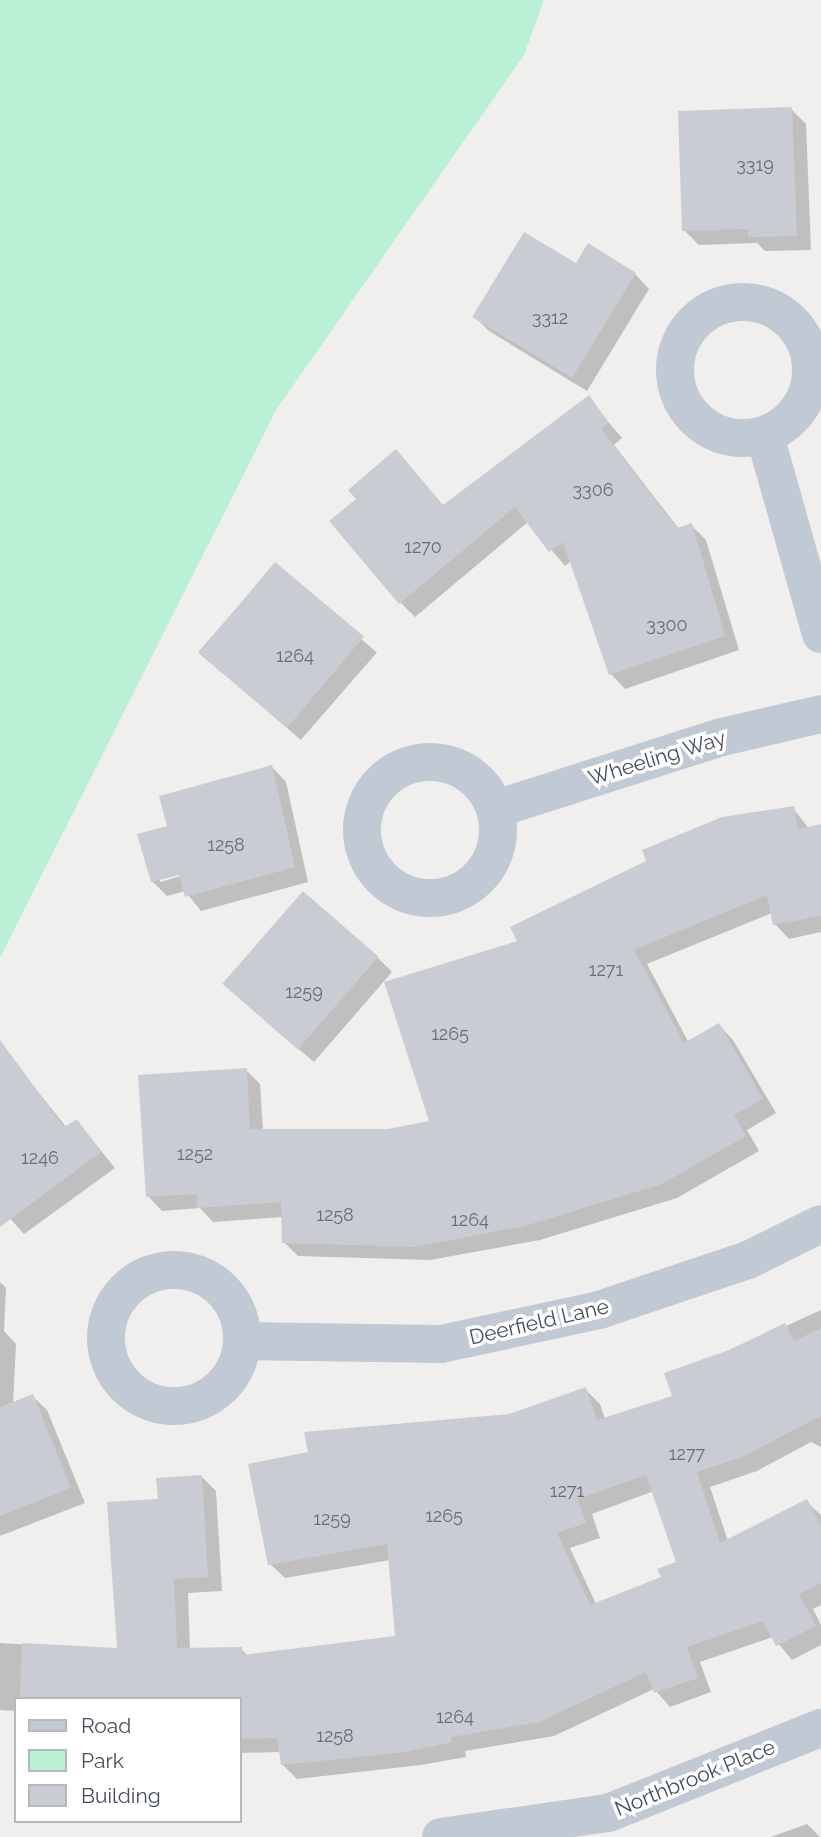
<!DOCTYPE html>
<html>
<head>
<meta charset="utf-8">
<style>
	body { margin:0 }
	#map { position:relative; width:821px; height:1837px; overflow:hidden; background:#f1eeee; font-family:Raleway,sans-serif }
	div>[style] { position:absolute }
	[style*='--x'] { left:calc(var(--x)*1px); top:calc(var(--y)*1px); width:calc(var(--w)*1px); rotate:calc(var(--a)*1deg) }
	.green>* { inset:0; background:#baf0d5 }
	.shadow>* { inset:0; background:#0003; transform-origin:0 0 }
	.building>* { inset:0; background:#caccd4; transform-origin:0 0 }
	.minor>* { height:38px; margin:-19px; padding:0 19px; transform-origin:19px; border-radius:19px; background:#c1c9d4 }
	.minor>.ring { margin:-19px; padding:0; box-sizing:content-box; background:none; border:38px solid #c1c9d4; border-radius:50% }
	span { translate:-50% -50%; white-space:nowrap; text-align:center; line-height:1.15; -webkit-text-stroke:7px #fff; paint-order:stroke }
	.number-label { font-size:18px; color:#676e7a }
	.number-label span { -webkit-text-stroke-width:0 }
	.street-label { font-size:21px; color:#464f5c }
	.legend { position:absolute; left:14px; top:1697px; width:228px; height:126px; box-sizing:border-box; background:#fff; border:2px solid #b5b9be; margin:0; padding:9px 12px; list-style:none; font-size:21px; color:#464f5c }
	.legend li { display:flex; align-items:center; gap:14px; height:35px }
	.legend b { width:35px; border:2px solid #b5b9be }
</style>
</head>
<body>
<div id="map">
	<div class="green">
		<div style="clip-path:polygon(0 0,544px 0,524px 55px,276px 410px,0 958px)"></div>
	</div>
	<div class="shadow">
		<div style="clip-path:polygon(791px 109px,806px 124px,811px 250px,765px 251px,757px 243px,699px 245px,684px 230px)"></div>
		<div style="clip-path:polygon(576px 265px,635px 274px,649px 289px,587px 391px,489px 331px,474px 316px)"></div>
		<div style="clip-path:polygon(588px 398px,622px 438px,614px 445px,679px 529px,691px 525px,706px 540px,739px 650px,625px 689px,611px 674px,571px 561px,565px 566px,528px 522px,415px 617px,400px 602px,444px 506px)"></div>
		<div style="left:275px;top:564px;width:135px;height:116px;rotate:41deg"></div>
		<div style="clip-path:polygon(evenodd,272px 767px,286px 782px,308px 882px,201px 911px,185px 891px,167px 896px,152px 881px,169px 827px,272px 767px,187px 871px,188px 874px,160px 882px,160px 878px,187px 871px)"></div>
		<div style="clip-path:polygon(793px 808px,809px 829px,821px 826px,821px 932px,789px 939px,775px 924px,772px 913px,647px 964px,689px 1043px,719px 1025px,733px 1040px,776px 1113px,747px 1130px,759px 1151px,677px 1198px,540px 1240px,430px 1260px,298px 1256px,284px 1242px,283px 1217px,213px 1222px,200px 1208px,162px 1211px,148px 1196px,246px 1070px,260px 1084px,263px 1131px,388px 1131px,431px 1123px,519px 942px)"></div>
		<div style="clip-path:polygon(377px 957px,392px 972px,314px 1062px,240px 999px)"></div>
		<div style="clip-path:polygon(15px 1063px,67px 1128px,77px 1121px,115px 1168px,24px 1234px,0 1207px,0 1074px)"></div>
		<div style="clip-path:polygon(0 1282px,6px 1288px,4px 1331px,16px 1344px,13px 1404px,32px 1396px,47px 1410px,85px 1503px,0 1536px)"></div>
		<div style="clip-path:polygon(evenodd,821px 1310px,821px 1447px,811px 1442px,757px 1471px,710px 1487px,728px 1541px,807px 1502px,821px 1515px,821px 1605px,813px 1609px,821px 1625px,821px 1645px,792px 1660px,773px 1637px,700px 1662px,711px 1692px,670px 1707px,654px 1689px,554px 1736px,465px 1751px,466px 1757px,421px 1765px,297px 1779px,282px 1764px,281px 1752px,240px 1753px,240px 1699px,16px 1699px,16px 1711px,0 1710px,0 1643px,118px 1650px,160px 1501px,201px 1476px,216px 1491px,222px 1591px,188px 1593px,190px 1650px,241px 1649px,248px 1656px,397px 1638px,390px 1560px,285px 1578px,270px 1564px,509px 1415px,585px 1389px,600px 1404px,605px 1419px,674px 1397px,729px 1352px,821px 1310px,654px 1491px,678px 1563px,664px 1578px,596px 1604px,570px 1548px,600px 1538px,592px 1514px,654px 1491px)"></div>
		<div style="clip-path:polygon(807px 1824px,820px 1837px,771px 1837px)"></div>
	</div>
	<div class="building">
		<div style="clip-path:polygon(792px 107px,797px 236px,748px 237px,748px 229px,682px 231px,678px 111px)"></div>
		<div style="clip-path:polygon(524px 232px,576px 263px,588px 243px,636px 273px,572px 378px,472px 317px)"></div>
		<div style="clip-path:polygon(589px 395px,609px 423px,601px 429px,677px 528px,692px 523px,725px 636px,609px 675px,563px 542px,549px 552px,515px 507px,399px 604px,329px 521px,356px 499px,348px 490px,396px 449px,443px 505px)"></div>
		<div style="left:275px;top:562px;width:116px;height:119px;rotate:40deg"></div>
		<div style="clip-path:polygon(272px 765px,295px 867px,185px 897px,179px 875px,151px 882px,137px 834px,167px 826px,159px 796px)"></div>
		<div style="clip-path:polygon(794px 806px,798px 829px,821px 824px,821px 916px,773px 925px,767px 895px,634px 950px,684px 1043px,719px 1023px,763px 1099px,734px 1115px,746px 1136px,662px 1184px,525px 1226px,414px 1247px,282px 1243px,281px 1202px,197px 1208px,197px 1194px,146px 1197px,138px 1075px,247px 1068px,250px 1129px,388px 1129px,429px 1121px,384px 982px,517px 941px,510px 927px,646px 861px,642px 850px,722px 817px)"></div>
		<div style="left:303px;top:891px;width:100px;height:123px;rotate:41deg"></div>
		<div style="clip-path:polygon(0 1040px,64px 1127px,77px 1119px,101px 1152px,0 1227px)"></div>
		<div style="clip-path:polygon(evenodd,785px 1323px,794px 1341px,821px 1328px,821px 1416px,742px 1457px,697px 1472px,720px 1543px,807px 1499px,821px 1525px,821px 1583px,799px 1594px,816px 1626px,776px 1646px,763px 1621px,687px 1647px,698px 1678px,654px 1693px,646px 1672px,539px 1722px,451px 1737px,452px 1742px,406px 1752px,281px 1765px,277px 1738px,240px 1739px,240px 1699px,20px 1699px,22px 1643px,117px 1648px,107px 1502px,158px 1499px,156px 1478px,202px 1475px,208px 1577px,174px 1579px,177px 1648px,242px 1647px,242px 1655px,395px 1636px,387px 1544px,268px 1565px,248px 1464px,308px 1452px,304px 1432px,509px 1414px,586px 1387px,597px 1420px,672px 1396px,664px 1373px,729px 1350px,785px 1323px,646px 1475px,676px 1562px,657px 1569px,661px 1577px,590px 1605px,557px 1533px,586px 1523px,578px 1499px,646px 1475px)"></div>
		<div style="clip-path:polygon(33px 1394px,71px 1488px,0 1516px,0 1407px)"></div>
	</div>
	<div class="minor">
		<div class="ring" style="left:675px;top:302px;width:98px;height:98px"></div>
		<div style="--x:765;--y:436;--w:206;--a:74.2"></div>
		<div class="ring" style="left:362px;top:762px;width:98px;height:98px"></div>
		<div style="--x:496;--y:809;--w:237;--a:-17.7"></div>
		<div style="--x:722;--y:737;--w:102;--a:-13.1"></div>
		<div class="ring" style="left:106px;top:1270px;width:98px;height:98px"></div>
		<div style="--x:243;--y:1341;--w:198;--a:0.9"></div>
		<div style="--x:441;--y:1344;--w:162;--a:-12.1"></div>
		<div style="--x:599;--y:1310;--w:157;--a:-18.6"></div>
		<div style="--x:748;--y:1260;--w:81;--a:-26.3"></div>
		<div style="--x:441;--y:1837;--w:169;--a:-8.2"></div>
		<div style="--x:608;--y:1813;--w:229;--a:-21.8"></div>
	</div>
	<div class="number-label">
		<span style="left:755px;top:165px">3319</span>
		<span style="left:550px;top:318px">3312</span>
		<span style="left:593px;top:490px">3306</span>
		<span style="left:423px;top:547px">1270</span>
		<span style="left:667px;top:625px">3300</span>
		<span style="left:295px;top:656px">1264</span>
		<span style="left:226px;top:845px">1258</span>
		<span style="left:606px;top:970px">1271</span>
		<span style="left:304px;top:992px">1259</span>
		<span style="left:450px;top:1034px">1265</span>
		<span style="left:195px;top:1154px">1252</span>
		<span style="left:40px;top:1158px">1246</span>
		<span style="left:335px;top:1215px">1258</span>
		<span style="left:470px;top:1220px">1264</span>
		<span style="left:687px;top:1454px">1277</span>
		<span style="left:567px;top:1491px">1271</span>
		<span style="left:444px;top:1516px">1265</span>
		<span style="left:332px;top:1519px">1259</span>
		<span style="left:455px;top:1717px">1264</span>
		<span style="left:335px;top:1736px">1258</span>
	</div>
	<div class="street-label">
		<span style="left:657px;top:758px;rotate:-17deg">Wheeling Way</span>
		<span style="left:539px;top:1322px;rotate:-13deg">Deerfield Lane</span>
		<span style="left:695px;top:1778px;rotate:-22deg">Northbrook Place</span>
	</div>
	<ul class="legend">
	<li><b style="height:9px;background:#c1c9d4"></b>Road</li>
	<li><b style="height:19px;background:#baf0d5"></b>Park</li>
	<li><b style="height:19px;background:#caccd4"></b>Building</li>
	</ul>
</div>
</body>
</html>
